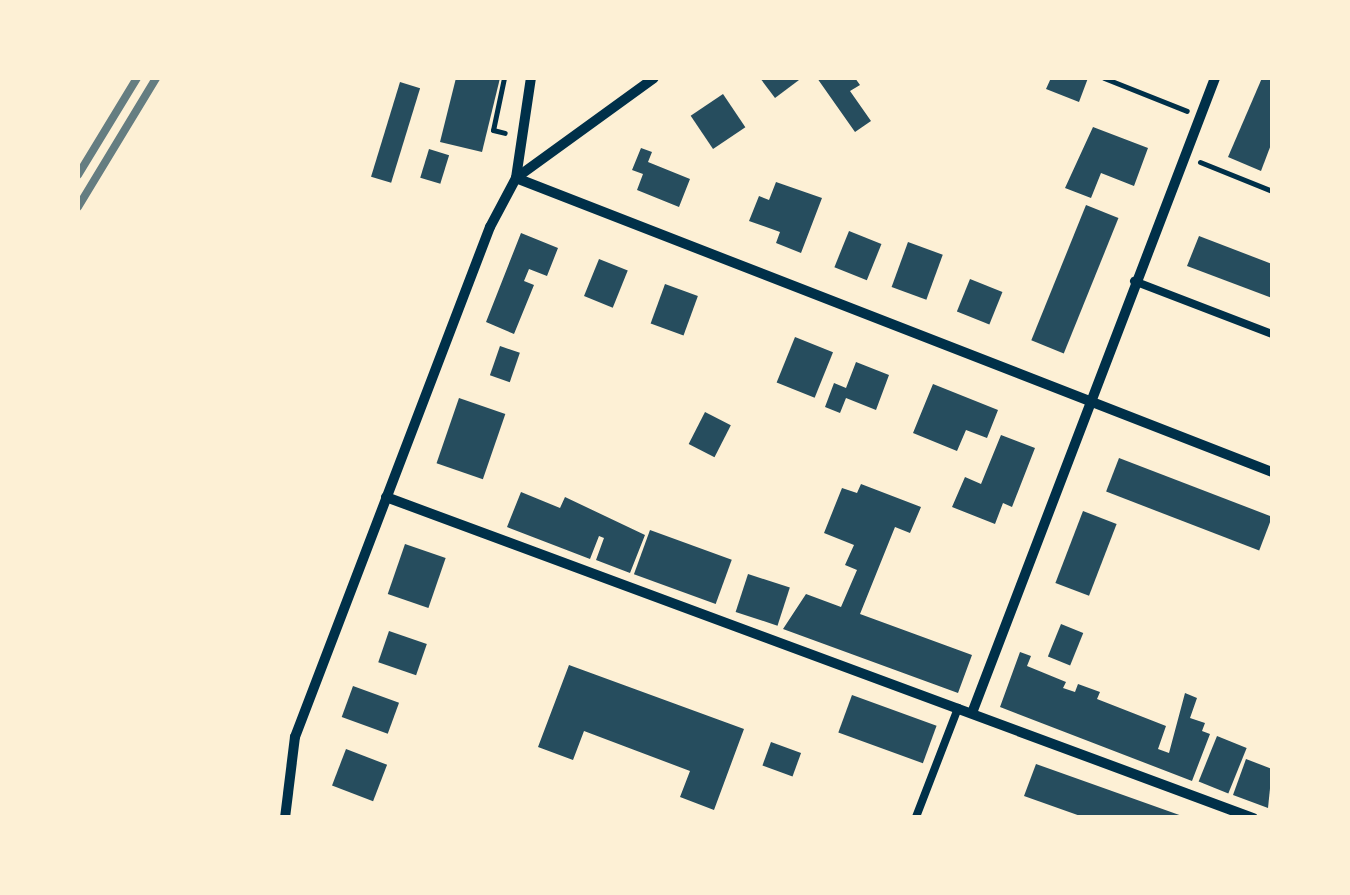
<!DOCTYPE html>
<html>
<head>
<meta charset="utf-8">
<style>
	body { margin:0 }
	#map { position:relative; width:1350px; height:895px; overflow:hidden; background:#fdf0d5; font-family:"Titillium Web",sans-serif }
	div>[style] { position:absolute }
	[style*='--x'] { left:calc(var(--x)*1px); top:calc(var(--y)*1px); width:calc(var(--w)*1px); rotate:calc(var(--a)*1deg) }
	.building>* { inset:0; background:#264d5e; transform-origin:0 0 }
	.path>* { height:5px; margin:-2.5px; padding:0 2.5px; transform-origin:2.5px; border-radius:2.5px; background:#003049 }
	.service>* { height:8px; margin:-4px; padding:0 4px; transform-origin:4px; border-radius:4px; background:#003049 }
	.minor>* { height:10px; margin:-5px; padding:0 5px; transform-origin:5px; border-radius:5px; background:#003049 }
	.rail>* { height:8px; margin:-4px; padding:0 4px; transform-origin:4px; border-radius:4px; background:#657d81 }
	span { translate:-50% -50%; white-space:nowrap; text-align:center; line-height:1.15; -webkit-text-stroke:10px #fdf0d5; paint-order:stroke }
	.frame { position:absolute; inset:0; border:80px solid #fdf0d5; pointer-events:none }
</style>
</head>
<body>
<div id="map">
	<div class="building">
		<div style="clip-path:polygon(456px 78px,500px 78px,482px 152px,440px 142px)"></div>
		<div style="clip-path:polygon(760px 78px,798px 78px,799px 80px,775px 98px)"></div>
		<div style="clip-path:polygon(817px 78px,855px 78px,860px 85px,850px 91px,871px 121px,855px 132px)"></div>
		<div style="clip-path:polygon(1051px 78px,1088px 78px,1079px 102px,1046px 89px)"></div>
		<div style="clip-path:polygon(1262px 78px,1272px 78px,1272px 142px,1261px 171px,1228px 157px)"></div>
		<div style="left:400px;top:82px;width:21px;height:99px;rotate:17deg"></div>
		<div style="left:723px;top:94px;width:40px;height:39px;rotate:56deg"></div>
		<div style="clip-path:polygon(1093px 127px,1148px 148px,1134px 186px,1101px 173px,1091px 198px,1065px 188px)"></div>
		<div style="clip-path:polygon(641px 148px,652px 152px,648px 162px,690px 179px,679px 207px,637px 190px,643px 174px,632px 170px)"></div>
		<div style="left:429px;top:149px;width:21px;height:30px;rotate:17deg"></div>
		<div style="clip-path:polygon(776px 182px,822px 198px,801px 253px,776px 243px,780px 232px,749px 221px,759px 196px,769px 200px)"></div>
		<div style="left:1086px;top:205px;width:35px;height:146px;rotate:22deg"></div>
		<div style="left:849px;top:231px;width:35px;height:39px;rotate:22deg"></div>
		<div style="clip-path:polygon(521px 233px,558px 248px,547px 276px,529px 269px,524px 281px,534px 285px,514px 334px,486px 322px)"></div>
		<div style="clip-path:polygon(1199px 236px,1272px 264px,1272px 298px,1187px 266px)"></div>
		<div style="left:908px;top:242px;width:37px;height:48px;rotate:20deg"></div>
		<div style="left:599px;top:259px;width:31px;height:40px;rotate:22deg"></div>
		<div style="left:970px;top:279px;width:35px;height:35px;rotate:22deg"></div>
		<div style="left:665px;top:284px;width:35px;height:42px;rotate:20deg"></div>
		<div style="left:795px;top:337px;width:41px;height:49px;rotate:22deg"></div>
		<div style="left:500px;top:346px;width:21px;height:31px;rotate:19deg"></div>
		<div style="clip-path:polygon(856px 362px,889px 375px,876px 410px,846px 398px,840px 413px,825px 407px,834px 383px,846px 388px)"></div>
		<div style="clip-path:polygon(933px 384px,998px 410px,987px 438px,966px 430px,957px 451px,913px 433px)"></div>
		<div style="left:459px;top:398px;width:49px;height:69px;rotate:19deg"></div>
		<div style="left:705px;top:412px;width:29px;height:36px;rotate:27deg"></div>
		<div style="clip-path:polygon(1001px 435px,1035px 448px,1012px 507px,1003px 503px,995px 524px,952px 507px,965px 477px,981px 484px)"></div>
		<div style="left:1119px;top:458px;width:164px;height:36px;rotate:21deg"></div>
		<div style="clip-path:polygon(861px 484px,921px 507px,910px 533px,895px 527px,860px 614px,972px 655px,958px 693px,783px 629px,806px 594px,841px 607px,857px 570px,845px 565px,854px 545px,824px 533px,842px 488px,857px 493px)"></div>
		<div style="clip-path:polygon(521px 492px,560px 508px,565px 497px,645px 535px,630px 573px,596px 560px,604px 538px,599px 536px,590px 559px,507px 527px)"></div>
		<div style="left:1083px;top:511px;width:36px;height:77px;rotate:21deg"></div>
		<div style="left:650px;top:530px;width:87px;height:47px;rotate:20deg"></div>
		<div style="left:405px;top:544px;width:43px;height:53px;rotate:19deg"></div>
		<div style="left:748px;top:574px;width:44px;height:40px;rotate:18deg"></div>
		<div style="left:1061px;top:624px;width:24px;height:35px;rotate:22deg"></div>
		<div style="left:389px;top:631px;width:40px;height:33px;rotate:19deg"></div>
		<div style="clip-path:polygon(1020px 652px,1031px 656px,1027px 666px,1066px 682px,1063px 688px,1075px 692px,1078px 684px,1100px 692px,1097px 699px,1166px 726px,1158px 749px,1169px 753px,1185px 693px,1197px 698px,1190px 718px,1205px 723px,1202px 731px,1210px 734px,1192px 781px,1000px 707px)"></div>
		<div style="clip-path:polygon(569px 665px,744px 729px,714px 810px,680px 797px,690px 771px,584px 731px,573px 760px,538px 747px)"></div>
		<div style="left:353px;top:686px;width:49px;height:33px;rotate:20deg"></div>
		<div style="left:852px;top:695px;width:90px;height:40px;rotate:20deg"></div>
		<div style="left:1217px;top:736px;width:32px;height:49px;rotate:22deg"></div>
		<div style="left:771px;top:742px;width:32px;height:25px;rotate:20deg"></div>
		<div style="left:346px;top:749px;width:44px;height:39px;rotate:21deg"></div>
		<div style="clip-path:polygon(1246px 759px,1272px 769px,1268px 808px,1233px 795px)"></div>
		<div style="clip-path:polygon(1036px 764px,1185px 817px,1185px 818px,1086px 818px,1024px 796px)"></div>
	</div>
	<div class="path">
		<div style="--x:504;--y:78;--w:53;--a:101.9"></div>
		<div style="--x:493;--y:130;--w:12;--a:14"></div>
		<div style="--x:1104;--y:78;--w:89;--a:21.7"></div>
		<div style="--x:1200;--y:162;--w:78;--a:21.9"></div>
	</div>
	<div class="service">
		<div style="--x:1134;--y:281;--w:148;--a:21"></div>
		<div style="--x:916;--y:817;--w:117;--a:-68.9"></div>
	</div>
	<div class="minor">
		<div style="--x:516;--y:178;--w:811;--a:21.25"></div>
		<div style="--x:516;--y:178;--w:170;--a:-35.9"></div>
		<div style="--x:386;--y:497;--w:925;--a:20.32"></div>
		<div style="--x:972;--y:713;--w:680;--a:-69.06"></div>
		<div style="--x:285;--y:818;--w:82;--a:-83"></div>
		<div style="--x:295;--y:737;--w:546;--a:-69.08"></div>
		<div style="--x:490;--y:227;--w:55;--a:-62"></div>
		<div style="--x:516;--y:178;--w:101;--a:-81.5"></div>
	</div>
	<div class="rail">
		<div style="--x:78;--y:175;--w:114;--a:-58.7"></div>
		<div style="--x:78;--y:207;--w:151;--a:-58.8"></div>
	</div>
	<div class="frame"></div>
</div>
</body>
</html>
